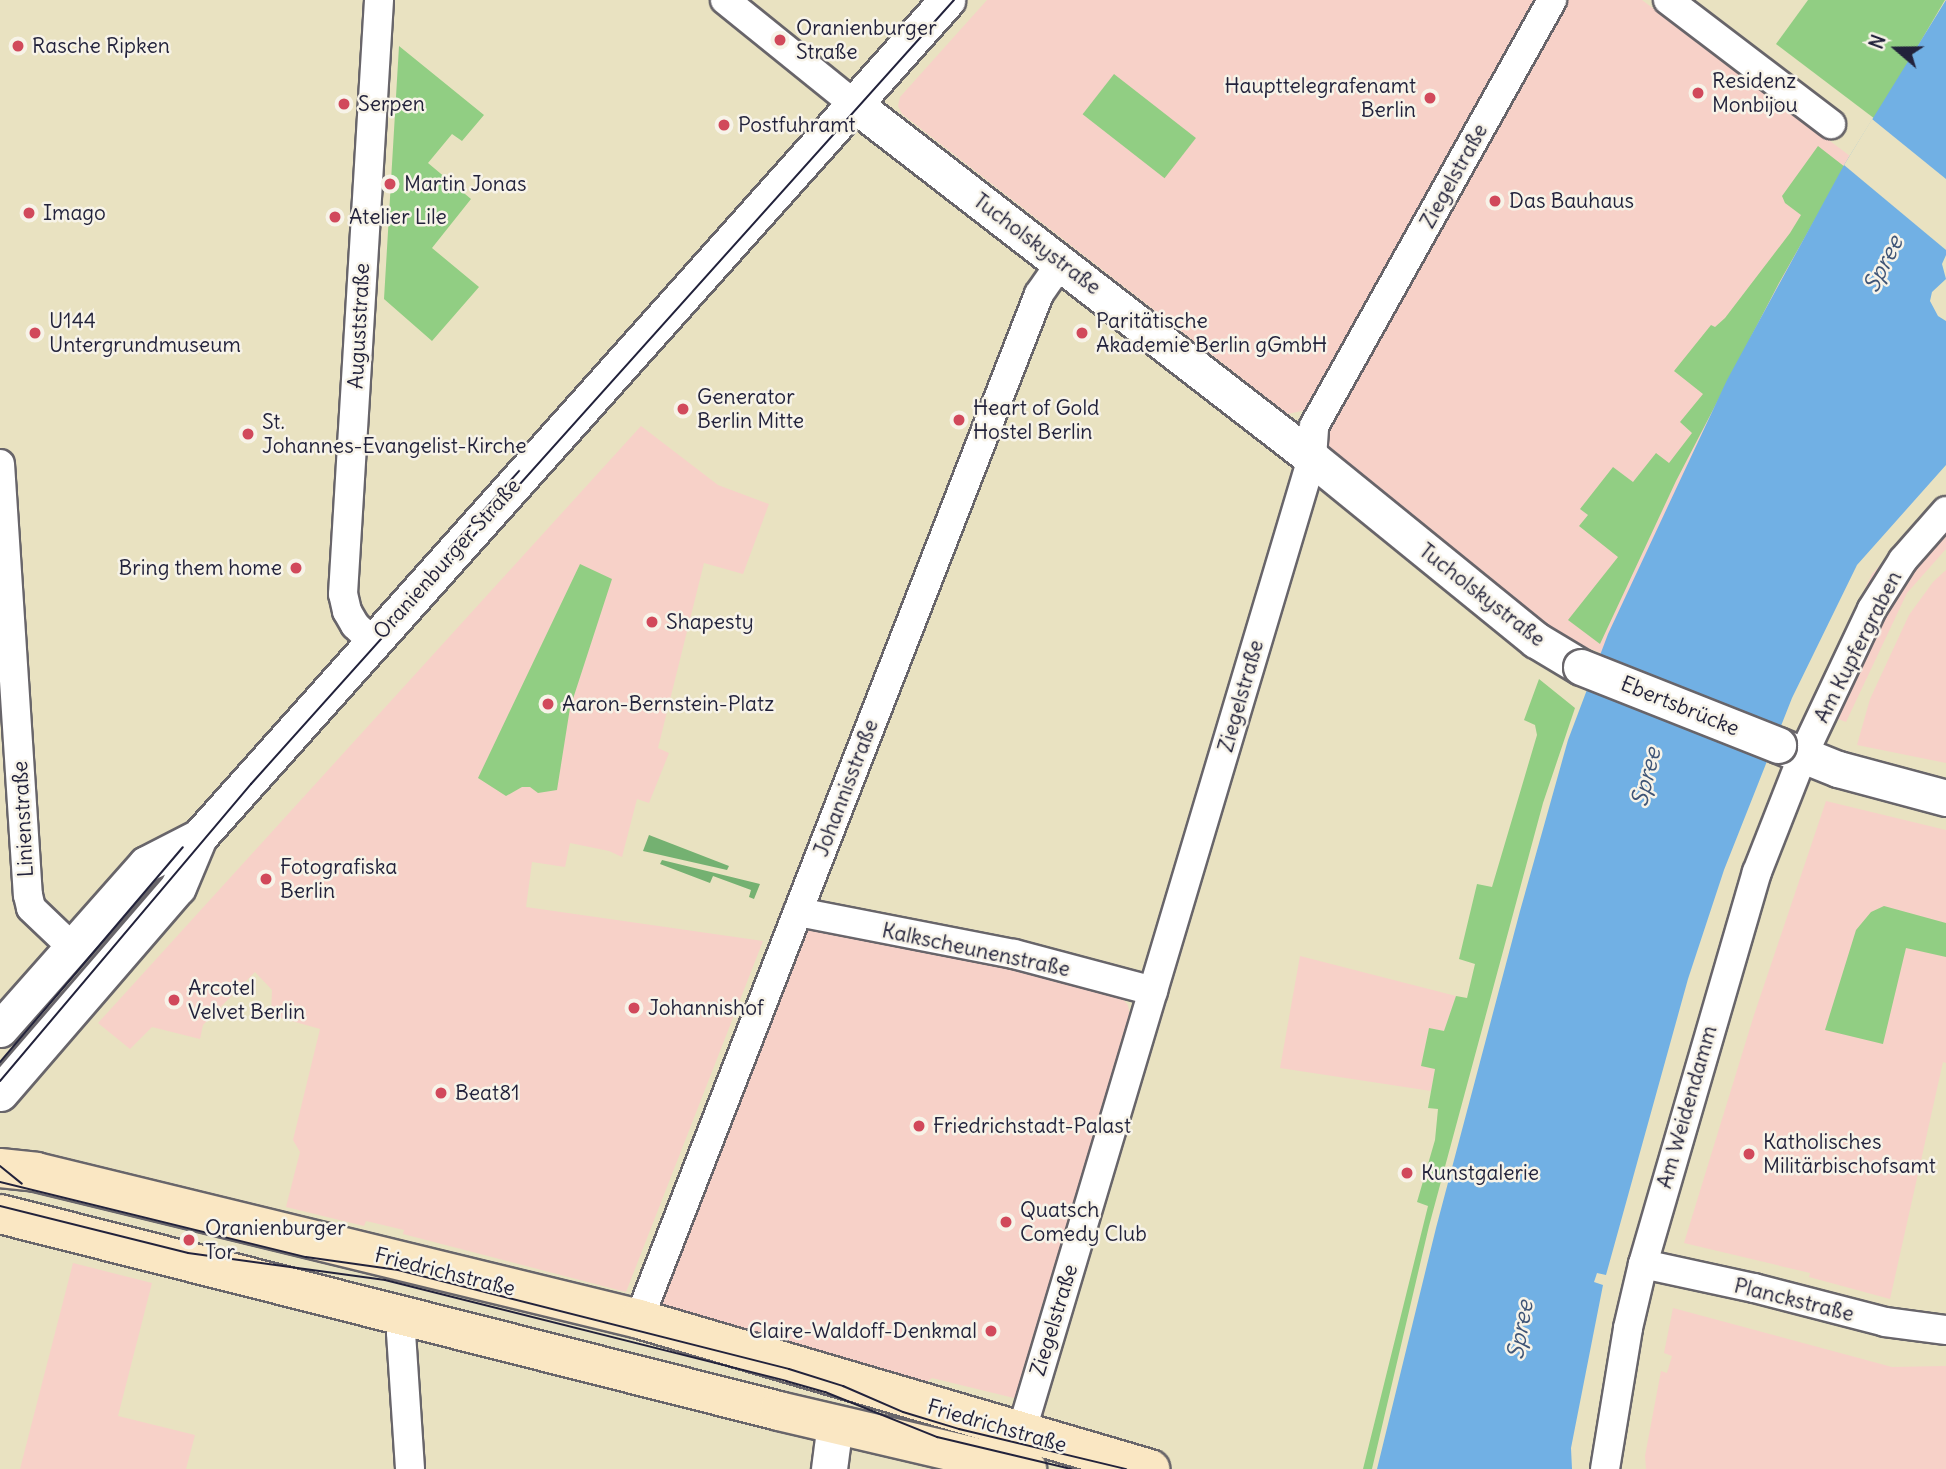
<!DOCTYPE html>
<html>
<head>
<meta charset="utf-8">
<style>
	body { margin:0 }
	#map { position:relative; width:1946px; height:1469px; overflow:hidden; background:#e9e2c1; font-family:Delius,sans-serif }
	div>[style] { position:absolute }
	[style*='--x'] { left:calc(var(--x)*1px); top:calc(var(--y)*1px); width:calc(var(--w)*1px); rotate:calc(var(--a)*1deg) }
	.built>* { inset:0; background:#f7d1c8 }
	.green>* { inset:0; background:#91ce83; transform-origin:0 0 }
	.forest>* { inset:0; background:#74b171 }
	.water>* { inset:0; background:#71b0e4 }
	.pier>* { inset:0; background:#e9e2c1 }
	.roads { filter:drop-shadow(2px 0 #68656a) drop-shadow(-2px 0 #68656a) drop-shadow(0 2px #68656a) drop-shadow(0 -2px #68656a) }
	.minor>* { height:28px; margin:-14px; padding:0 14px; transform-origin:14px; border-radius:14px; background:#fff }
	.tertiary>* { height:35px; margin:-17.5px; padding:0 17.5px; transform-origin:17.5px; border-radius:17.5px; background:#fff }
	.secondary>* { height:38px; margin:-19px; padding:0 19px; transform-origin:19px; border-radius:19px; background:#fae7c3 }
	.tram>* { height:2px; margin:-1px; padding:0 1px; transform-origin:1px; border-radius:1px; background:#22223b }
	.bridges { filter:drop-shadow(2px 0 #68656a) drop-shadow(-2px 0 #68656a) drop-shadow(0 2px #68656a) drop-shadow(0 -2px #68656a) }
	.tertiary-bridge>* { height:35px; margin:-17.5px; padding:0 17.5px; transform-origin:17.5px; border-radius:17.5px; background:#fff }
	.dots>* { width:19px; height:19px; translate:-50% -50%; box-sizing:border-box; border:4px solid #f7f3e8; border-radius:50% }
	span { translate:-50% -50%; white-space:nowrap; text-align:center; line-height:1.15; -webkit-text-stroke:5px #f7f3e8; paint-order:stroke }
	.poi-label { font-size:21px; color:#22223b }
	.left { translate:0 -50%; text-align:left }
	.right { translate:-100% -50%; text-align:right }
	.street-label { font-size:21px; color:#22223b }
	.water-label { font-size:23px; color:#3e5476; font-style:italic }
	.north { position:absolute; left:1862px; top:14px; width:70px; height:70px; -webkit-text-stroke:5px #f7f3e8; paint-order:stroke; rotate:290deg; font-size:19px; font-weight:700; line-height:28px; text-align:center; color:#22223b }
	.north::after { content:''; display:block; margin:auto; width:24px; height:32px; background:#22223b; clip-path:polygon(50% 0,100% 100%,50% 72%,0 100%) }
</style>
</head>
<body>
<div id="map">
	<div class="built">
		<div style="clip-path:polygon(987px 0,1539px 0,1310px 409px,1288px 414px,902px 114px,898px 106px,900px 97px)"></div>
		<div style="clip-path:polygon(1561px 0,1642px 0,1850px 156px,1727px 380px,1601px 653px,1588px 648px,1585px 657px,1330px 456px,1323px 435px)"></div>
		<div style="clip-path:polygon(641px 426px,718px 485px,769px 504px,743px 574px,704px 563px,658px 748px,669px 753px,649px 803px,637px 799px,622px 857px,609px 851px,570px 843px,565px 867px,532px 862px,526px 907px,763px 941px,626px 1292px,403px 1234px,404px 1230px,366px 1221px,364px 1226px,286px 1207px,300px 1152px,293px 1140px,320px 1029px,271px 1015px,272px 990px,255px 972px,203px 1025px,200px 1039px,152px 1027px,130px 1049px,98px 1023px)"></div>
		<div style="clip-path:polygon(1946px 494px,1946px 549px,1907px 593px,1846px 722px,1808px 707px,1872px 574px)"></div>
		<div style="clip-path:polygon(1946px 570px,1946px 763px,1857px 745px,1870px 699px,1909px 615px,1933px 582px)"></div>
		<div style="clip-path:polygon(1826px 801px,1946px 830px,1946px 1063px,1943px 1062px,1890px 1299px,1809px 1277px,1810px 1273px,1684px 1243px,1754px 1015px)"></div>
		<div style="clip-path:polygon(800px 929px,988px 962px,1105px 989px,1120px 996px,1128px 1005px,1130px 1015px,1022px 1373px,1023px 1381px,1014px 1398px,932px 1378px,920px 1386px,659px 1307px)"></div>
		<div style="clip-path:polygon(1300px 956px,1456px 996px,1444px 1031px,1429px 1028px,1421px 1065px,1435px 1069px,1431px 1091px,1280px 1068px)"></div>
		<div style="clip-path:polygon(73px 1263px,152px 1283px,118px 1416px,195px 1435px,186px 1469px,20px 1469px)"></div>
		<div style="clip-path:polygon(1673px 1308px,1892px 1367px,1946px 1366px,1946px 1469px,1646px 1469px,1645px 1456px,1661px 1371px,1667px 1373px,1672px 1356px,1664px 1353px)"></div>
	</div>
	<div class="green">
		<div style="clip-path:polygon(1808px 0,1945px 0,1875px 119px,1776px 44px)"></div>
		<div style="clip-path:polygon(399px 46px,484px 115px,462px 141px,452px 134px,428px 163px,471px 199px,432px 248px,479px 287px,432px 341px,384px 299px)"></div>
		<div style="left:1114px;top:74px;width:104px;height:51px;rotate:38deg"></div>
		<div style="clip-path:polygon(1818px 146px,1845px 167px,1843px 170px,1779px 283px,1676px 481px,1600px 644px,1568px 620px,1618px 557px,1579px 526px,1588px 515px,1580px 509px,1613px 467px,1633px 482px,1656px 453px,1669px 463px,1692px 433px,1680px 422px,1703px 394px,1674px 371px,1711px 325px,1715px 327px,1725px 318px,1790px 233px,1801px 215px,1785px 203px,1782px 196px)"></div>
		<div style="clip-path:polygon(580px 564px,612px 579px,570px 708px,557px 790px,538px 793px,530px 787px,522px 787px,506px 796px,478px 778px)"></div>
		<div style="clip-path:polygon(1539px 679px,1575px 708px,1543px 803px,1429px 1226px,1372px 1469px,1363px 1469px,1428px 1206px,1417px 1202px,1435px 1140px,1438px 1109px,1428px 1108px,1435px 1069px,1421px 1066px,1429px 1028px,1444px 1031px,1456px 996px,1467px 998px,1475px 964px,1459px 959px,1477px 884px,1492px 887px,1537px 735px,1535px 725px,1524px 720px)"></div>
		<div style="clip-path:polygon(1884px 906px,1946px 923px,1946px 957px,1906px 948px,1883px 1044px,1825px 1030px,1856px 930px,1871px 912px)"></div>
	</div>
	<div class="forest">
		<div style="clip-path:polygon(649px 835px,729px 866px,727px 870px,643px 851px)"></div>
		<div style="clip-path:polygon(662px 860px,760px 884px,754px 899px,749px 897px,751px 890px,713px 876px,710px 883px,660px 864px)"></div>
	</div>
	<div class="water">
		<div style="clip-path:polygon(1946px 0,1946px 255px,1942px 264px,1946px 279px,1932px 292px,1930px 301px,1938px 316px,1946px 321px,1946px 465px,1857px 565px,1792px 698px,1724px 870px,1688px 979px,1606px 1275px,1597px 1273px,1594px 1282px,1603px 1285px,1571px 1448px,1572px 1469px,1377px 1469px,1436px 1228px,1520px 911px,1568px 740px,1608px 634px,1727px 380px,1844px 165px)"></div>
	</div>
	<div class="pier">
		<div style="clip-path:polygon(1872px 119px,1946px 179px,1946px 250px,1844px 165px)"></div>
	</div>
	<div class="roads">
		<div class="minor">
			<div style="--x:725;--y:0;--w:166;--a:38.9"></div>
			<div style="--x:1668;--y:0;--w:205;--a:37.3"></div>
			<div style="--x:0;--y:464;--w:432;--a:86.3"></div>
			<div style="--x:28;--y:895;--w:13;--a:77"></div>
			<div style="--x:31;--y:908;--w:57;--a:43.6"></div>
			<div style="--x:372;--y:641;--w:23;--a:-137"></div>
			<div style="--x:355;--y:625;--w:16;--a:-120"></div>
			<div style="--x:347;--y:611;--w:17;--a:-103"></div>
			<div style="--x:343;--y:594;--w:595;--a:-86.53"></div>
			<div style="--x:798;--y:912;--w:220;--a:11"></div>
			<div style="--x:1014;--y:954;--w:144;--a:14.9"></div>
			<div style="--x:1643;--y:1264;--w:114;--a:12.2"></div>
			<div style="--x:1754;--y:1288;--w:135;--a:14.5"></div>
			<div style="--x:1885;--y:1322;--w:62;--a:7.5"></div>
			<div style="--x:405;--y:1316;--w:17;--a:103"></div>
			<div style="--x:401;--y:1333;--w:136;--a:86.2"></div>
			<div style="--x:639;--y:1319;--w:1100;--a:-68.68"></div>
			<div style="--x:1039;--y:294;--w:39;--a:-55"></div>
			<div style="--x:1021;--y:1433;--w:1017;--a:-73.38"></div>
			<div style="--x:1312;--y:458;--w:32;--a:-86"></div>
			<div style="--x:1314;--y:426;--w:488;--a:-60.8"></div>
			<div style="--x:1605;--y:1469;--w:143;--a:-80.7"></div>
			<div style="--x:1628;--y:1328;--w:66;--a:-76.8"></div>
			<div style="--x:1643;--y:1264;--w:408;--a:-73.8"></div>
			<div style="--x:1757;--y:872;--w:126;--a:-68.5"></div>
			<div style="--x:1803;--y:755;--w:161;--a:-64.7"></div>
			<div style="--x:1872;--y:609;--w:58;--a:-57.7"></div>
			<div style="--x:1903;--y:560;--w:65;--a:-48.7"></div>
		</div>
		<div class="tertiary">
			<div style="--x:854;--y:104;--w:579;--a:37.7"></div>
			<div style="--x:1312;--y:458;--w:289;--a:39.1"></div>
			<div style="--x:1536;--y:640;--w:52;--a:31"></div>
			<div style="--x:1778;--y:745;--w:65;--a:21.8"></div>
			<div style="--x:1838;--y:769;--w:112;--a:15"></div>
			<div style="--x:0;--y:1029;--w:220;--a:-48.5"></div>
			<div style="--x:146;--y:864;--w:59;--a:-27"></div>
			<div style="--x:199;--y:837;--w:1123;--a:-48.21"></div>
			<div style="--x:0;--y:1093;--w:272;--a:-49.2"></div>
			<div style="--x:178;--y:887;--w:54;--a:-67.2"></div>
			<div style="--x:829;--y:1469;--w:46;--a:-82.6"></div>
		</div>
		<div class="secondary">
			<div style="--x:0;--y:1168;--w:36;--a:6"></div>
			<div style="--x:36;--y:1172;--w:621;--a:13.7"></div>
			<div style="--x:639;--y:1319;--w:533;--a:16.36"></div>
			<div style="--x:0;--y:1214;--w:804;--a:14.19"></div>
			<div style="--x:779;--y:1411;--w:255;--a:13.2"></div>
		</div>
	</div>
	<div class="tram">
		<div style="--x:449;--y:549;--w:105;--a:-48.1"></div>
		<div style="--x:0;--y:1062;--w:282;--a:-49.6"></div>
		<div style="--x:0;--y:1081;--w:389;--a:-49.8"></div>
		<div style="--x:251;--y:784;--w:1053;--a:-48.12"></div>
		<div style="--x:0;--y:1166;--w:28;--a:39"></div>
		<div style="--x:0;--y:1182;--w:315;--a:13.8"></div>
		<div style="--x:306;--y:1257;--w:93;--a:8"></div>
		<div style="--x:398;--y:1270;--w:403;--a:14.2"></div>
		<div style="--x:789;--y:1369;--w:57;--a:17.5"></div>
		<div style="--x:843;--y:1386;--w:65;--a:23.4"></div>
		<div style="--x:903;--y:1412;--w:59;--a:16.9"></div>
		<div style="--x:959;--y:1429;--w:172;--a:13.5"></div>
		<div style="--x:0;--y:1206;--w:194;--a:14"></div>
		<div style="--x:188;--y:1253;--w:199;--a:7.8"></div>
		<div style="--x:385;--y:1280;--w:414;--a:14.1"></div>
		<div style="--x:786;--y:1381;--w:41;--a:15.8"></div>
		<div style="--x:825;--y:1392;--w:121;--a:21.9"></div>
		<div style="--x:937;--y:1437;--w:138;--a:13.4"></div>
	</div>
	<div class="bridges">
		<div class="tertiary-bridge">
			<div style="--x:1581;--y:667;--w:212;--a:21.6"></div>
		</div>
	</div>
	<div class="dots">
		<div style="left:780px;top:40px;background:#d1495b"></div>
		<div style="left:18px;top:46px;background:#d1495b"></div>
		<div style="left:1698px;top:93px;background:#d1495b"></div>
		<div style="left:1430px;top:98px;background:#d1495b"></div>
		<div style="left:344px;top:104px;background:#d1495b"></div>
		<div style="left:724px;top:125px;background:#d1495b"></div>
		<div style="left:390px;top:184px;background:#d1495b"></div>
		<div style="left:1495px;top:201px;background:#d1495b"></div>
		<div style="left:29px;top:213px;background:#d1495b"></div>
		<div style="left:335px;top:217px;background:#d1495b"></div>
		<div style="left:35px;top:333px;background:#d1495b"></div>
		<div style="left:1082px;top:333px;background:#d1495b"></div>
		<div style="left:683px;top:409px;background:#d1495b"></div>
		<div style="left:959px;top:420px;background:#d1495b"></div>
		<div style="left:248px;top:434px;background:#d1495b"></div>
		<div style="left:296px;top:568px;background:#d1495b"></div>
		<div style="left:652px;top:622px;background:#d1495b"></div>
		<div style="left:548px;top:704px;background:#d1495b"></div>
		<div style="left:266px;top:879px;background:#d1495b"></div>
		<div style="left:174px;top:1000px;background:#d1495b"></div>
		<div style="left:634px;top:1008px;background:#d1495b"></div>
		<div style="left:441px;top:1093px;background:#d1495b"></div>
		<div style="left:919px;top:1126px;background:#d1495b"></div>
		<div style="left:1749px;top:1154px;background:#d1495b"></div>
		<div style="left:1407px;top:1173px;background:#d1495b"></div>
		<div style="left:1006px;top:1222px;background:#d1495b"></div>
		<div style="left:189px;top:1240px;background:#d1495b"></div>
		<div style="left:991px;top:1331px;background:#d1495b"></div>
	</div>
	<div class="poi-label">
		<span class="left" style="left:796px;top:40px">Oranienburger<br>Straße</span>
		<span class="left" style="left:32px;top:46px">Rasche Ripken</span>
		<span class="left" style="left:1712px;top:93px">Residenz<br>Monbijou</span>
		<span class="right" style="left:1416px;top:98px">Haupttelegrafenamt<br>Berlin</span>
		<span class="left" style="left:358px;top:104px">Serpen</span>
		<span class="left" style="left:738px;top:125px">Postfuhramt</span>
		<span class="left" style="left:404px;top:184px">Martin Jonas</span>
		<span class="left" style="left:1509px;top:201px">Das Bauhaus</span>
		<span class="left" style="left:43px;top:213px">Imago</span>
		<span class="left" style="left:349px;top:217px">Atelier Lile</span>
		<span class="left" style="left:49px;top:333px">U144<br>Untergrundmuseum</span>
		<span class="left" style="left:1096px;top:333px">Paritätische<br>Akademie Berlin gGmbH</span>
		<span class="left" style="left:697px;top:409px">Generator<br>Berlin Mitte</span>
		<span class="left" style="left:973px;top:420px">Heart of Gold<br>Hostel Berlin</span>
		<span class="left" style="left:262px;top:434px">St.<br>Johannes-Evangelist-Kirche</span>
		<span class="right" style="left:282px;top:568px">Bring them home</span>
		<span class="left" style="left:666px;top:622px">Shapesty</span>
		<span class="left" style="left:562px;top:704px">Aaron-Bernstein-Platz</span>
		<span class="left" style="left:280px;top:879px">Fotografiska<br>Berlin</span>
		<span class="left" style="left:188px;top:1000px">Arcotel<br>Velvet Berlin</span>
		<span class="left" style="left:648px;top:1008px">Johannishof</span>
		<span class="left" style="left:455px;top:1093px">Beat81</span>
		<span class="left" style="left:933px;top:1126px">Friedrichstadt-Palast</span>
		<span class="left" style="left:1763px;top:1154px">Katholisches<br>Militärbischofsamt</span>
		<span class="left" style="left:1421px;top:1173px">Kunstgalerie</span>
		<span class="left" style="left:1020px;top:1222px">Quatsch<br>Comedy Club</span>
		<span class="left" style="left:205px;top:1240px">Oranienburger<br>Tor</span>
		<span class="right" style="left:977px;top:1331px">Claire-Waldoff-Denkmal</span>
	</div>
	<div class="street-label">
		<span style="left:1454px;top:176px;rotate:-61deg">Ziegelstraße</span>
		<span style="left:1037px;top:244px;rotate:37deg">Tucholskystraße</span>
		<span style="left:359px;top:326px;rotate:-87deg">Auguststraße</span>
		<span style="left:447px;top:559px;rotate:-48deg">Oranienburger Straße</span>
		<span style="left:1482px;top:595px;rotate:38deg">Tucholskystraße</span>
		<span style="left:1858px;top:647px;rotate:-63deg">Am Kupfergraben</span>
		<span style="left:1241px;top:696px;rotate:-74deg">Ziegelstraße</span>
		<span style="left:1680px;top:706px;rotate:22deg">Ebertsbrücke</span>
		<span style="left:846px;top:788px;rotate:-69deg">Johannisstraße</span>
		<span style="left:23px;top:819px;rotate:-93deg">Linienstraße</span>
		<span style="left:976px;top:950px;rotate:12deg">Kalkscheunenstraße</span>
		<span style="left:1687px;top:1107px;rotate:-74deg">Am Weidendamm</span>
		<span style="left:445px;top:1272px;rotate:14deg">Friedrichstraße</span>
		<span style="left:1794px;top:1300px;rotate:14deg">Planckstraße</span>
		<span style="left:1054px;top:1320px;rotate:-73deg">Ziegelstraße</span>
		<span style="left:997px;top:1426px;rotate:16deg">Friedrichstraße</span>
	</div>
	<div class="water-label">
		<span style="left:1883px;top:264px;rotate:-63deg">Spree</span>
		<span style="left:1646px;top:777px;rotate:-76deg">Spree</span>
		<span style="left:1520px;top:1330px;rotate:-80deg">Spree</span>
	</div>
	<div class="north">N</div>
</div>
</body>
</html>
